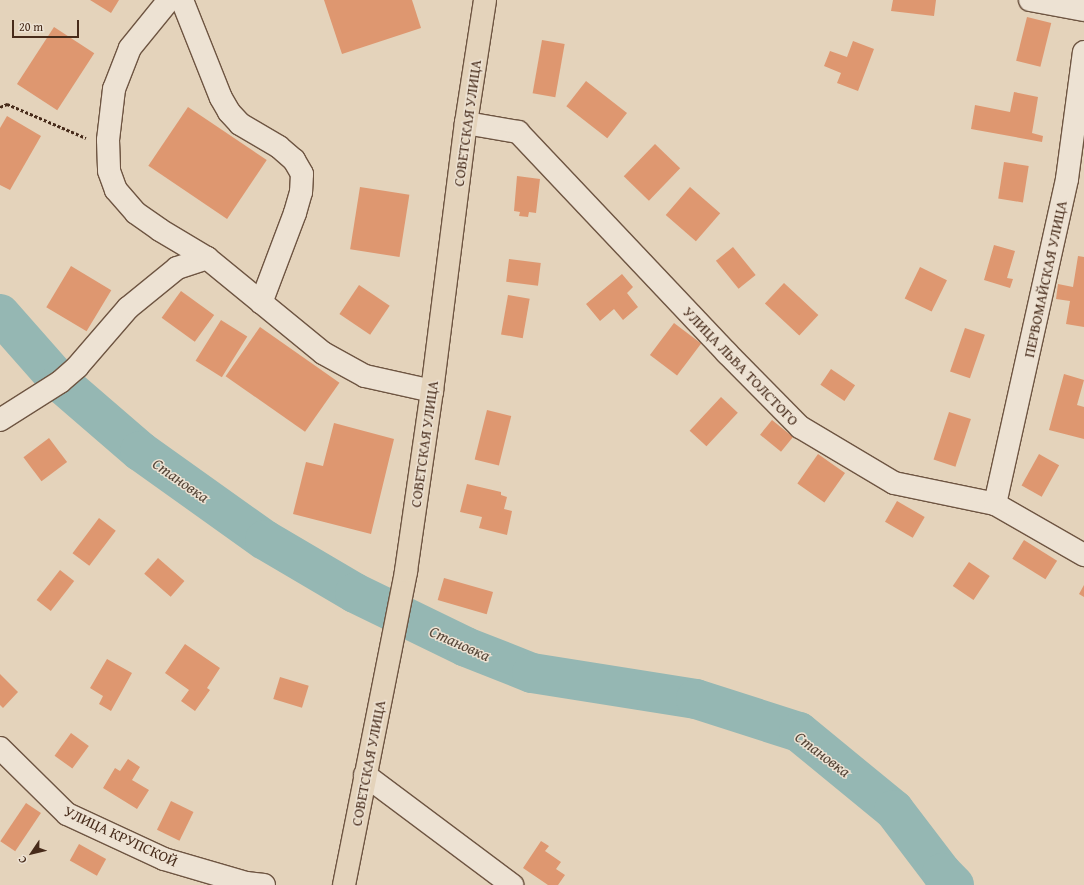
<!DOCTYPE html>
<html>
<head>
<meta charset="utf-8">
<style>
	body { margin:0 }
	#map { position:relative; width:1084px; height:885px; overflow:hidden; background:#e4d3bb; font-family:"Gentium Book Plus",serif }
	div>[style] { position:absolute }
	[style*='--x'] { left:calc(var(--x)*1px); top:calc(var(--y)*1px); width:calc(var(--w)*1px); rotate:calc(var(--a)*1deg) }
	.river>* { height:40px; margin:-20px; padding:0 20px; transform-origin:20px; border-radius:20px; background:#95b7b3 }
	.building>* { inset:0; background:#de9770; transform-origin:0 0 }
	.path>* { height:2.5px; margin-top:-1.25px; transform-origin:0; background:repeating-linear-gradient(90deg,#472b1a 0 3px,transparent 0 5px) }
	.roads { filter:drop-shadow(1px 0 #6e5542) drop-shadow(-1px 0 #6e5542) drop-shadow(0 1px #6e5542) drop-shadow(0 -1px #6e5542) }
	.minor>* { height:22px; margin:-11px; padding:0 11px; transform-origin:11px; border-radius:11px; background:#ede2d3 }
	.major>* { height:22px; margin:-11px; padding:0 11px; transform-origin:11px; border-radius:11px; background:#e4d3bb }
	span { translate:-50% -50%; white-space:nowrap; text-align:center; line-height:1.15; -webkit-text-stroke:3px #ede2d3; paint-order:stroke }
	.street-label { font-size:15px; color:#472b1a }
	.water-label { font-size:16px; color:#574739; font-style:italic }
	.north { position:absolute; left:12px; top:833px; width:40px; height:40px; -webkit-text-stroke:3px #ede2d3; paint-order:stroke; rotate:235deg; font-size:11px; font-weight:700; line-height:16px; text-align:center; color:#472b1a }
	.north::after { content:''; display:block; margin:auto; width:14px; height:18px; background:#472b1a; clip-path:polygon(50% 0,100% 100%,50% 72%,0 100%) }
	.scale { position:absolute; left:12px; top:20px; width:67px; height:18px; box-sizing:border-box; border:2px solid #472b1a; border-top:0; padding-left:5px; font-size:12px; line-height:14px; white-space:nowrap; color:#472b1a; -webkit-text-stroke:3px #ede2d3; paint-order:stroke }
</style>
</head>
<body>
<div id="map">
	<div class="river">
		<div style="--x:0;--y:314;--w:91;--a:48.6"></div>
		<div style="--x:60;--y:382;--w:106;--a:40.8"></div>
		<div style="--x:140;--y:451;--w:153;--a:35.5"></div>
		<div style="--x:265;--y:540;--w:104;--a:30.5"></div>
		<div style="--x:355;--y:593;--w:123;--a:25.9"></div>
		<div style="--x:466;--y:647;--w:71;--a:21.5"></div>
		<div style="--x:532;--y:673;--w:166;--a:9"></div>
		<div style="--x:696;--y:699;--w:108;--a:17.8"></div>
		<div style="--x:799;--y:732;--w:123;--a:39.4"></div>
		<div style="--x:894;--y:810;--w:79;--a:52.7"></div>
		<div style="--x:942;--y:873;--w:17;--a:45"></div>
	</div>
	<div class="building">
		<div style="clip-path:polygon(90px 0,119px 0,111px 13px)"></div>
		<div style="clip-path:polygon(324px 0,412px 0,421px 28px,342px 54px)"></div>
		<div style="clip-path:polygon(893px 0,936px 0,934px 16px,891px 11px)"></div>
		<div style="left:1027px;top:17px;width:25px;height:45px;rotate:14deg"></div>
		<div style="left:54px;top:27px;width:48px;height:68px;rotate:33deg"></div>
		<div style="left:542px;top:40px;width:23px;height:54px;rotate:10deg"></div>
		<div style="clip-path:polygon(853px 41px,874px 49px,858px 91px,837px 83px,841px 73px,824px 66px,830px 51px,847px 57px)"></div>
		<div style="left:586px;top:81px;width:52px;height:32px;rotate:38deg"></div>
		<div style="clip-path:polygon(1014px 92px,1038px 97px,1032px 133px,1043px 136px,1042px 142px,971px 129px,975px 105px,1010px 112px)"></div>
		<div style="left:188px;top:107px;width:95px;height:71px;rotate:34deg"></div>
		<div style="clip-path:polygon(7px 116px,41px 136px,10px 190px,0 185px,0 128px)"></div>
		<div style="left:655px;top:144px;width:35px;height:45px;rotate:44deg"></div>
		<div style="left:1004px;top:162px;width:25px;height:37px;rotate:9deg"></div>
		<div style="clip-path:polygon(517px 176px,540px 179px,536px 213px,529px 212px,528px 217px,519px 216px,520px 212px,514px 211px)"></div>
		<div style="left:360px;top:187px;width:50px;height:63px;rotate:9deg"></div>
		<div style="left:690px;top:187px;width:40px;height:37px;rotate:41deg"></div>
		<div style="clip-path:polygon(994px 245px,1015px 251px,1007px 278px,1013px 279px,1010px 288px,984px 280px)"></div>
		<div style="left:733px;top:247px;width:36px;height:22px;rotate:51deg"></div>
		<div style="clip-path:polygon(1078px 256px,1084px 257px,1084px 327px,1066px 324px,1070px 301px,1056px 299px,1058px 284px,1073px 287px)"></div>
		<div style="left:509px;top:259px;width:32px;height:23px;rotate:7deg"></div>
		<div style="left:71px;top:266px;width:47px;height:48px;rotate:31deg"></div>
		<div style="left:920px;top:267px;width:30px;height:35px;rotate:26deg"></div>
		<div style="clip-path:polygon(622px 274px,633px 287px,627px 293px,638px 307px,623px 320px,614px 309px,600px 321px,586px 304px)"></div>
		<div style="left:784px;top:283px;width:47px;height:28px;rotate:43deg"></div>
		<div style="left:359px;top:285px;width:37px;height:35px;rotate:34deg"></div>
		<div style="left:181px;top:291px;width:41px;height:33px;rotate:36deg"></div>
		<div style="left:508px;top:295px;width:22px;height:40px;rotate:10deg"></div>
		<div style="left:221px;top:320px;width:31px;height:48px;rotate:32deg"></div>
		<div style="left:674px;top:323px;width:34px;height:40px;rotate:37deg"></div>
		<div style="left:260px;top:327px;width:97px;height:60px;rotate:35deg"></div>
		<div style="left:965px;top:328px;width:21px;height:46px;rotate:19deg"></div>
		<div style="left:831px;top:369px;width:29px;height:19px;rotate:34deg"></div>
		<div style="clip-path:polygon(1064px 374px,1084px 380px,1077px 405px,1084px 407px,1084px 439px,1049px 430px)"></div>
		<div style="left:721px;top:397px;width:23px;height:46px;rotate:43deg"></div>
		<div style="left:487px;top:410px;width:25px;height:51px;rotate:14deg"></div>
		<div style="left:949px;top:412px;width:23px;height:50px;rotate:18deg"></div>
		<div style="left:772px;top:420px;width:27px;height:19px;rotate:39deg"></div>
		<div style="clip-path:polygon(334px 423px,394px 439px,371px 534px,293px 514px,306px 462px,323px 466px)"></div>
		<div style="left:49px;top:438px;width:30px;height:32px;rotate:53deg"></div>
		<div style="left:818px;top:454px;width:33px;height:36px;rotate:35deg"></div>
		<div style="left:1039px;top:454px;width:23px;height:36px;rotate:29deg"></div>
		<div style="clip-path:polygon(467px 484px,501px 492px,501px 495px,507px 497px,504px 509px,512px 511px,507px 535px,479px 528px,482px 517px,460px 512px)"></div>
		<div style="left:897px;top:501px;width:32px;height:24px;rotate:30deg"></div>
		<div style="left:99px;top:518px;width:21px;height:44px;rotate:37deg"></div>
		<div style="left:1024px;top:540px;width:39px;height:22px;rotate:32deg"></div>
		<div style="left:158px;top:558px;width:35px;height:21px;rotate:41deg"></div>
		<div style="left:969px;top:562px;width:25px;height:29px;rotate:34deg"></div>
		<div style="left:60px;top:570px;width:18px;height:38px;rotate:38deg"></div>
		<div style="left:444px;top:578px;width:51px;height:23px;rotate:16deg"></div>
		<div style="clip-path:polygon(1084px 585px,1084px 597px,1079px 594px)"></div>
		<div style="clip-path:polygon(185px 644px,220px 668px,207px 688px,210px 690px,195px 711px,181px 701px,189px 690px,165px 673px)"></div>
		<div style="clip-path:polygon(107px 659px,132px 673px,111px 711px,99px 704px,103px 696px,90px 688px)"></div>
		<div style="clip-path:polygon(0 674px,18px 692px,3px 708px,0 705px)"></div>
		<div style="left:280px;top:677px;width:30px;height:23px;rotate:17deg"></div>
		<div style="left:71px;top:733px;width:22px;height:28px;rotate:36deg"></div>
		<div style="clip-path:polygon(128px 759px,140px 767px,132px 780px,149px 790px,137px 809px,103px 788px,115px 768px,120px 771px)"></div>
		<div style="left:171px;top:801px;width:25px;height:32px;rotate:26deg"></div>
		<div style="left:26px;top:803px;width:18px;height:46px;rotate:34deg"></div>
		<div style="clip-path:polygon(541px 841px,549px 846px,545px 851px,561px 862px,556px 869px,565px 875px,558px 885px,548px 885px,523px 868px)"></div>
		<div style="left:79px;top:844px;width:31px;height:19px;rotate:29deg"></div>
	</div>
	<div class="path">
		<div style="--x:0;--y:107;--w:8;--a:-23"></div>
		<div style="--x:7;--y:104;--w:86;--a:23.3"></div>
	</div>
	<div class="roads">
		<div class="minor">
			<div style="--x:169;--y:0;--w:62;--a:129.1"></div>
			<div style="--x:130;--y:48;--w:44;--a:111.3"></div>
			<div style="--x:114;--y:89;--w:51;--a:96.7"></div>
			<div style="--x:108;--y:140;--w:31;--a:88"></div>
			<div style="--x:109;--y:171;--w:20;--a:70"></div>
			<div style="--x:116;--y:190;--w:30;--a:49"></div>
			<div style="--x:136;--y:213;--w:29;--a:35"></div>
			<div style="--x:160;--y:230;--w:55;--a:30.8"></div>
			<div style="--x:182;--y:0;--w:105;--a:68.3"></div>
			<div style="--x:221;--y:98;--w:16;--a:60"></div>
			<div style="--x:229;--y:112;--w:16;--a:47"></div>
			<div style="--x:240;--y:124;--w:45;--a:30.5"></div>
			<div style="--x:279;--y:147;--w:20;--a:41"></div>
			<div style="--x:294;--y:160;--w:16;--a:60"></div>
			<div style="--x:302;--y:174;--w:18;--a:93"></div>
			<div style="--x:301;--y:192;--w:22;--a:106"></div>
			<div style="--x:295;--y:213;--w:96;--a:110.7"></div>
			<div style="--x:1030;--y:0;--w:55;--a:10.5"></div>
			<div style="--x:466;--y:123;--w:53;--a:9.8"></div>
			<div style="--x:518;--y:132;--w:304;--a:46.6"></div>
			<div style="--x:727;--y:353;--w:104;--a:45.4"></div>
			<div style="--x:800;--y:427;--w:109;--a:30.8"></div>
			<div style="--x:894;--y:483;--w:103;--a:11.7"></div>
			<div style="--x:995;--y:504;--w:103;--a:29.8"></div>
			<div style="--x:0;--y:420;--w:71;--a:-32.3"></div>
			<div style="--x:60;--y:382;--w:23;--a:-41"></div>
			<div style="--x:77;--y:367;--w:78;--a:-49.2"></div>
			<div style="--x:128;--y:308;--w:63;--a:-39.2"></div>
			<div style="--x:177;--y:268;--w:32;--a:-18"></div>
			<div style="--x:207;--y:258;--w:150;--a:39.3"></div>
			<div style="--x:323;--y:353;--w:48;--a:28.7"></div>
			<div style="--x:365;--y:376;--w:69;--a:12.6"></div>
			<div style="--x:995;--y:504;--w:333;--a:-77.5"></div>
			<div style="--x:1067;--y:179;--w:128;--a:-82.4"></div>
			<div style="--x:0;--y:748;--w:94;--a:44.6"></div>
			<div style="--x:67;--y:814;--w:107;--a:24.9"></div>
			<div style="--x:164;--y:859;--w:85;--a:16.3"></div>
			<div style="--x:246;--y:883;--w:18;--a:6"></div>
			<div style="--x:365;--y:775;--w:184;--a:36.8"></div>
		</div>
		<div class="major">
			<div style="--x:344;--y:885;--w:320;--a:-78.8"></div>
			<div style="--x:406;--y:571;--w:182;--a:-81.8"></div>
			<div style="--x:432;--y:391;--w:270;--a:-82.8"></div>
			<div style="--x:466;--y:123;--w:124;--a:-81.2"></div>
		</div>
	</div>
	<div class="street-label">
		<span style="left:467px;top:123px;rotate:-82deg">СОВЕТСКАЯ УЛИЦА</span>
		<span style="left:1045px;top:279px;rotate:-78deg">ПЕРВОМАЙСКАЯ УЛИЦА</span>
		<span style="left:741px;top:366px;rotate:46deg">УЛИЦА ЛЬВА ТОЛСТОГО</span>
		<span style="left:424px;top:444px;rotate:-82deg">СОВЕТСКАЯ УЛИЦА</span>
		<span style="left:368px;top:763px;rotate:-79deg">СОВЕТСКАЯ УЛИЦА</span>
		<span style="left:121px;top:836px;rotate:25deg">УЛИЦА КРУПСКОЙ</span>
	</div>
	<div class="water-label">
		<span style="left:181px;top:480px;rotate:35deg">Становка</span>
		<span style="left:460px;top:643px;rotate:24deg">Становка</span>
		<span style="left:823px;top:754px;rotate:37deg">Становка</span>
	</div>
	<div class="north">С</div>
	<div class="scale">20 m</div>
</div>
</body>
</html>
